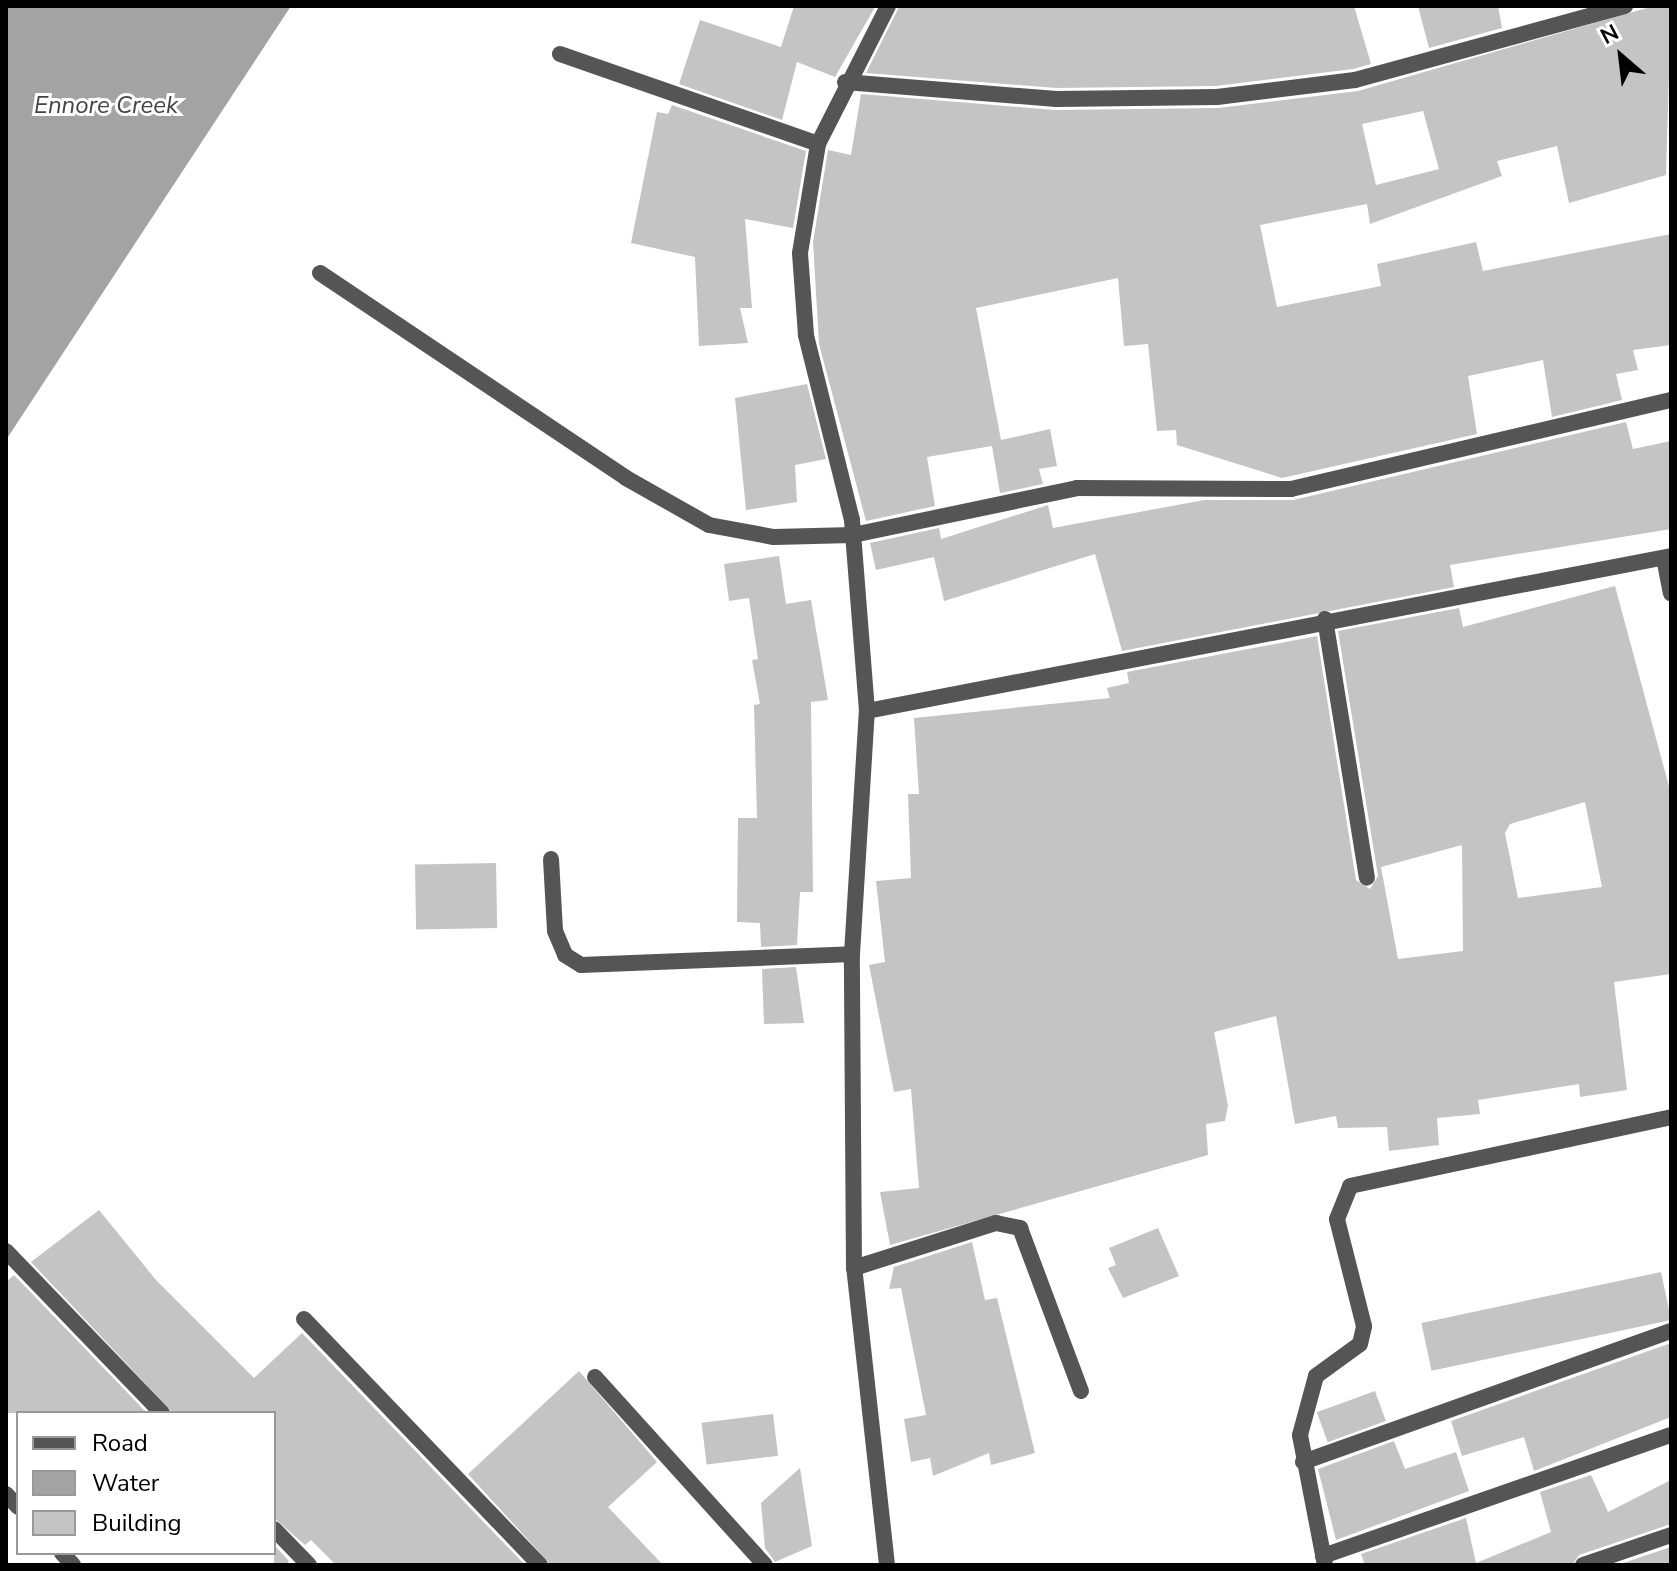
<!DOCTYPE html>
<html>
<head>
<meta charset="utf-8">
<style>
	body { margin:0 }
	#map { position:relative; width:1677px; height:1571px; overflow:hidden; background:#fff; font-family:"Nunito Sans",sans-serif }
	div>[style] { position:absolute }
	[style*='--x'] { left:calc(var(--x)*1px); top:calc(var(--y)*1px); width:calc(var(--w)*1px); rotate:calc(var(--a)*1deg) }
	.water>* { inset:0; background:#a3a3a3 }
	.building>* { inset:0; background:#c4c4c4; transform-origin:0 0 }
	.lane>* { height:16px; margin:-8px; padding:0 8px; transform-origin:8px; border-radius:8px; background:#555 }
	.street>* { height:16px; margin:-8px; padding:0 8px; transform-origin:8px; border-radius:8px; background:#555 }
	span { translate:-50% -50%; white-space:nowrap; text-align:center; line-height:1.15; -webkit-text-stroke:6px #fff; paint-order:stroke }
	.water-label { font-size:24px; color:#444; font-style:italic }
	.frame { position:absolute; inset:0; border:8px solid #000; pointer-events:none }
	.legend { position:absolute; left:16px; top:1411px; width:260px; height:144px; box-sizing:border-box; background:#fff; border:2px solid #999; margin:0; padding:10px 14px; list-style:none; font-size:24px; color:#000 }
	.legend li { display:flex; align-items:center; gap:16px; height:40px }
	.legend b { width:40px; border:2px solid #999 }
	.north { position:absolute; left:1581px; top:16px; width:80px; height:80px; -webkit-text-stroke:6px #fff; paint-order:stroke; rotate:332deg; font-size:22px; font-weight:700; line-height:32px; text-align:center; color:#000 }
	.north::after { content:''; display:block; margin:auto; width:28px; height:36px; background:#000; clip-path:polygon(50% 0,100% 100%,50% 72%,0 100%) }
</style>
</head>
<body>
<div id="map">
	<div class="water">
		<div style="clip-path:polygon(6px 6px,291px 6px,6px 440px)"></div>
	</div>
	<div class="building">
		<div style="clip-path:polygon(794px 6px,875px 7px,835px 77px,797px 62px,782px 120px,679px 84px,700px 20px,781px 47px)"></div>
		<div style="clip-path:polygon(1354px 6px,1371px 64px,1353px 69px,1216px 86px,1056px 88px,866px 73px,899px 7px)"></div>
		<div style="clip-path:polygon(1418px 6px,1498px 6px,1502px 28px,1429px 48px)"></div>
		<div style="clip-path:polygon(evenodd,1654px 6px,1671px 6px,1666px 175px,1569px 203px,1557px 146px,1497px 161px,1502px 176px,1370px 224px,1367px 204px,1260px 225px,1277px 307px,1381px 286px,1377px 264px,1476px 242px,1483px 271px,1671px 234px,1671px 345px,1633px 350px,1638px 370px,1616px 374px,1622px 400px,1552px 417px,1543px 360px,1468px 376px,1477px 434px,1282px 478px,1177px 445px,1176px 430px,1157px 431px,1148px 344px,1124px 346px,1118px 278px,976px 308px,1001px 440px,1050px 429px,1057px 466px,1039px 469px,1043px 484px,1000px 493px,992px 446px,927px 457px,935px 506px,866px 521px,819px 344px,813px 242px,828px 150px,851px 155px,861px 94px,1055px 110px,1218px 108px,1358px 91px,1654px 6px,1423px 111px,1439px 169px,1376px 185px,1362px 124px,1423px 111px)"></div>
		<div style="clip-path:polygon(672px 105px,806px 151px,793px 228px,745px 219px,752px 308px,740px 308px,748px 343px,699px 346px,695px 257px,631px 243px,657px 112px,668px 114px)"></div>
		<div style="clip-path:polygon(807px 384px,826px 459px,795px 465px,797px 502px,746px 510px,735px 398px)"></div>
		<div style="clip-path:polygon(1626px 422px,1633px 449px,1671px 441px,1671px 529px,1450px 565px,1454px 587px,1122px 651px,1095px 554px,944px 601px,934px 557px,876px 570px,870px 543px,939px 528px,941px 539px,1048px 505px,1053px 528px,1204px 500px,1293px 500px)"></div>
		<div style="clip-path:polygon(779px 556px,786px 604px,811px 600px,828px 700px,811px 702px,813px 892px,800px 892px,797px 945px,761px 947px,760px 923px,737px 922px,738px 818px,757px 818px,754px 705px,760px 704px,752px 660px,758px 659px,749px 598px,729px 601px,724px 564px)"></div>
		<div style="clip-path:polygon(evenodd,1615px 586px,1671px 794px,1671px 974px,1614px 982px,1627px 1090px,1580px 1097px,1579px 1084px,1478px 1100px,1480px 1114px,1437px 1118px,1439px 1145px,1389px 1151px,1387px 1127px,1338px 1128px,1336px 1116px,1295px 1124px,1276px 1016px,1214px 1032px,1228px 1106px,1225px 1121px,1206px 1124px,1208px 1155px,890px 1245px,880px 1192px,919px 1188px,911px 1089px,894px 1092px,869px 965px,885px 962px,876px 881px,911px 878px,908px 794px,919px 794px,914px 718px,1110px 698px,1107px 688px,1129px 683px,1127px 672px,1317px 636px,1356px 880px,1370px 889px,1378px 876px,1338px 631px,1459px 608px,1463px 627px,1615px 586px,1585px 802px,1602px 887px,1518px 898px,1505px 833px,1510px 824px,1585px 802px,1615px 586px,1462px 845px,1463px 951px,1398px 959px,1381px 867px,1462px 845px)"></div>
		<div style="left:496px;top:863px;width:65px;height:81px;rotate:89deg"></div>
		<div style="clip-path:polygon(796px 967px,804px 1023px,764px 1024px,762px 969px)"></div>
		<div style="clip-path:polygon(99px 1210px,156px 1280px,254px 1378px,302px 1333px,525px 1565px,336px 1565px,311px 1540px,305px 1545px,274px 1518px,274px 1413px,173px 1413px,31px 1262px)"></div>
		<div style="clip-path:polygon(1158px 1228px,1179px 1276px,1123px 1298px,1108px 1268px,1116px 1265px,1109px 1248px)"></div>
		<div style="clip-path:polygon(972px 1242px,985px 1300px,997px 1298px,1035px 1453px,991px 1465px,989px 1453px,933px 1476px,930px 1458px,911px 1462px,904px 1419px,926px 1415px,901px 1288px,889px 1289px,894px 1267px)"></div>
		<div style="left:1661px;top:1272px;width:49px;height:245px;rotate:78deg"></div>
		<div style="clip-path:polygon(14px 1275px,147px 1413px,6px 1413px,6px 1282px)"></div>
		<div style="clip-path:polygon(1671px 1343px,1671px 1417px,1534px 1471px,1524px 1437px,1462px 1456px,1451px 1421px)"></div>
		<div style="clip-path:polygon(579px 1371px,657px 1462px,608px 1507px,663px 1565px,551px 1565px,468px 1474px)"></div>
		<div style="left:1375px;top:1391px;width:32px;height:62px;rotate:70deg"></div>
		<div style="left:773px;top:1414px;width:42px;height:72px;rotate:83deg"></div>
		<div style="clip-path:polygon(1394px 1441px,1405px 1469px,1456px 1452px,1469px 1491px,1336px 1540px,1318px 1469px)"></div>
		<div style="clip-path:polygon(800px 1468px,812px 1546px,775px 1562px,765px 1548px,761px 1503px)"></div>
		<div style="clip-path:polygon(1591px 1475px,1608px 1512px,1671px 1480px,1671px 1524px,1579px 1555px,1572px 1565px,1365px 1565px,1361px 1554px,1466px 1518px,1476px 1563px,1551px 1532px,1540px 1492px)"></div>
		<div style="clip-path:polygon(274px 1545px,289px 1561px,285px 1565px,274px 1565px)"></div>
		<div style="clip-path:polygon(1671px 1547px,1671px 1565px,1617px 1565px)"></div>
	</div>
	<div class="lane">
		<div style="--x:551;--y:859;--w:72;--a:86.8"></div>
		<div style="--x:555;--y:931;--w:26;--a:67"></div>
		<div style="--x:565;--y:955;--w:19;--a:32"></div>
		<div style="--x:581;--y:965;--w:271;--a:-2.3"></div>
		<div style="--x:854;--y:1268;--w:149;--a:-17.6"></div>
		<div style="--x:996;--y:1223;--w:25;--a:12"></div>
		<div style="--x:1020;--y:1228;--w:174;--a:69.5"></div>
	</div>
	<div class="street">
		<div style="--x:560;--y:54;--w:273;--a:19.2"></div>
		<div style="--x:845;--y:82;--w:212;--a:4.6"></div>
		<div style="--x:1056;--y:99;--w:161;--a:-0.7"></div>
		<div style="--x:1217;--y:97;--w:139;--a:-7"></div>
		<div style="--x:1355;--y:80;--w:280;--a:-15.3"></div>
		<div style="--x:320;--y:273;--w:368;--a:33.8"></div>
		<div style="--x:626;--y:478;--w:95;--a:29.5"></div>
		<div style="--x:709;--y:525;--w:66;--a:10.5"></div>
		<div style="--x:774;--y:537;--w:79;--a:-1.5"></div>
		<div style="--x:853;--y:535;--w:229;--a:-11.8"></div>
		<div style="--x:1077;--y:488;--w:214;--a:0.3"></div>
		<div style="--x:1291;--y:489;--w:390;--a:-13.2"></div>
		<div style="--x:1664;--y:558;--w:36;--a:79"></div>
		<div style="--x:1325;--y:619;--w:262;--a:80.8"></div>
		<div style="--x:867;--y:711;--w:819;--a:-10.91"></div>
		<div style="--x:6;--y:1251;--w:225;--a:46.1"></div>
		<div style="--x:304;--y:1319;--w:341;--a:46.2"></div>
		<div style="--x:595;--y:1377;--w:253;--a:47.9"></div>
		<div style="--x:1303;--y:1462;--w:391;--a:-19.6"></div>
		<div style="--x:6;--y:1494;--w:18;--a:47"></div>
		<div style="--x:274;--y:1529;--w:50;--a:45.8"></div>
		<div style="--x:62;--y:1553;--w:16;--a:47"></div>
		<div style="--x:1323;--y:1556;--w:368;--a:-19.2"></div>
		<div style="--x:887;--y:1565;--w:299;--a:-96.3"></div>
		<div style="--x:854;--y:1268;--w:314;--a:-90.4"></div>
		<div style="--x:852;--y:954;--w:243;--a:-86.5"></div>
		<div style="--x:867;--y:711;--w:192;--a:-94.5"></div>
		<div style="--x:852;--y:520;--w:191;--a:-104"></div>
		<div style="--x:806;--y:335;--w:82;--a:-94.2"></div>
		<div style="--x:800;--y:253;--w:110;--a:-80.6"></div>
		<div style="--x:818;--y:144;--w:155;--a:-63.1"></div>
		<div style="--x:1325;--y:1565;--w:132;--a:-100.9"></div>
		<div style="--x:1300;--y:1435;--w:61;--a:-74.8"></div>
		<div style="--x:1316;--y:1376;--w:54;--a:-36"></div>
		<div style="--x:1360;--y:1344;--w:18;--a:-77"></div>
		<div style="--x:1364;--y:1326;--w:110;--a:-104.2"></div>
		<div style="--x:1337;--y:1219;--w:35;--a:-68"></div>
		<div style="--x:1350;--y:1186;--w:328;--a:-12.1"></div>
		<div style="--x:1583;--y:1565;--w:93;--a:-18.8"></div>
	</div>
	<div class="water-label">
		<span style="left:106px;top:106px">Ennore Creek</span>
	</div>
	<div class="frame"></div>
	<ul class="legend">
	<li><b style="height:10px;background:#555"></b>Road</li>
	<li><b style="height:22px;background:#a3a3a3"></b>Water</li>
	<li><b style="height:22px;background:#c4c4c4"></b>Building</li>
	</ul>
	<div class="north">N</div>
</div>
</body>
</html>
